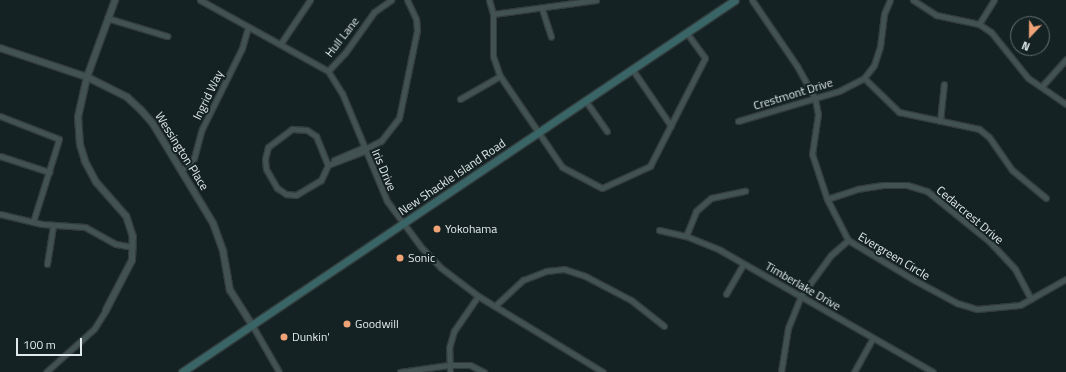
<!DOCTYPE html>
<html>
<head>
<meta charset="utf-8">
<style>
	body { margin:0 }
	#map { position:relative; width:1066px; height:372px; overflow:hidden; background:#142223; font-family:"Titillium Web",sans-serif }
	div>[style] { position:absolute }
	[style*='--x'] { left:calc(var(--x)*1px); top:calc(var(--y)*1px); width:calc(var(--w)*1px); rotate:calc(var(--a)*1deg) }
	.roads { filter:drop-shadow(1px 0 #333c3d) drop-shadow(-1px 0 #333c3d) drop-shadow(0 1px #333c3d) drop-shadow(0 -1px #333c3d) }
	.minor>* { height:5px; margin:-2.5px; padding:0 2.5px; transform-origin:2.5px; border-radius:2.5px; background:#425152 }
	.tertiary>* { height:6px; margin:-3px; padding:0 3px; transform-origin:3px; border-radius:3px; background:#425152 }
	.secondary>* { height:7px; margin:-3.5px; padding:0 3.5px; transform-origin:3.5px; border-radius:3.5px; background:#396567 }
	.dots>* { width:11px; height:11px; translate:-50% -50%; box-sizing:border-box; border:2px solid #142223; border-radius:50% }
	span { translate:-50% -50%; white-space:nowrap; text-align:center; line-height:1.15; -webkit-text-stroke:4px #142223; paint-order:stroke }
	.street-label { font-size:12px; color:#e1eaea }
	.poi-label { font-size:12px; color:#e1eaea }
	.left { translate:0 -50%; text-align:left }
	.north { position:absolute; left:1010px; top:16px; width:40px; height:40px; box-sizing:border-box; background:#142223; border:1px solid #667273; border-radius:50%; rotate:202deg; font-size:11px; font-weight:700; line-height:16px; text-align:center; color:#e1eaea }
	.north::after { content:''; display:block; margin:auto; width:14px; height:18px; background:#efa376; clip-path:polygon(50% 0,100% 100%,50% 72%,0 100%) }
	.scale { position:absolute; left:16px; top:338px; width:66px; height:18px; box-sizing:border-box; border:2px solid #e1eaea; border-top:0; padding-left:5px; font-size:12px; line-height:14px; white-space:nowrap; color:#e1eaea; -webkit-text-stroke:3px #142223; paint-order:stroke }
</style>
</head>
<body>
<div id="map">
	<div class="roads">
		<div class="minor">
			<div style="--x:200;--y:0;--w:146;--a:29"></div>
			<div style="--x:328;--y:71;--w:26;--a:58"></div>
			<div style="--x:342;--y:93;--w:117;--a:67.4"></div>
			<div style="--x:387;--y:201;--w:57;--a:53.5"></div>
			<div style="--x:421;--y:247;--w:28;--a:46"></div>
			<div style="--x:440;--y:267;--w:48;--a:37.3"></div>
			<div style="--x:478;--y:296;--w:146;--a:31.3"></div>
			<div style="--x:489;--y:0;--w:15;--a:74"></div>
			<div style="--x:493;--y:14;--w:42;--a:90"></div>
			<div style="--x:493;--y:56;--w:21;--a:71"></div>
			<div style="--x:500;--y:76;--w:110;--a:55.7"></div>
			<div style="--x:562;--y:167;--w:45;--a:27.7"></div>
			<div style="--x:602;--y:188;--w:53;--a:-24.6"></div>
			<div style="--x:650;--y:166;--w:121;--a:-63"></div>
			<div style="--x:705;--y:58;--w:32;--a:-126"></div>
			<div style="--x:752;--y:0;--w:80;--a:55.7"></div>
			<div style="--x:797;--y:66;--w:38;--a:61"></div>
			<div style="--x:815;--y:99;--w:15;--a:79"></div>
			<div style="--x:818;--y:114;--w:40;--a:98.5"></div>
			<div style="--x:812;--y:154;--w:47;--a:71.6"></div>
			<div style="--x:827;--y:199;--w:46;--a:62.9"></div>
			<div style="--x:848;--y:240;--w:79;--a:31.1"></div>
			<div style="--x:916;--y:281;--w:47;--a:28.2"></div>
			<div style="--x:957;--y:303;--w:21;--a:17"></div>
			<div style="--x:977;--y:309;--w:43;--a:-5.3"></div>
			<div style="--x:1020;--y:305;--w:53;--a:-29.5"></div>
			<div style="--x:913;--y:0;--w:27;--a:33"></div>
			<div style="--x:936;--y:15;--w:44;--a:11.8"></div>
			<div style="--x:979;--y:24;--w:14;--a:34"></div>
			<div style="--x:991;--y:32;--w:59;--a:51.2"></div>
			<div style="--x:1028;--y:78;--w:46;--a:34.4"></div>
			<div style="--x:542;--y:9;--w:29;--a:72"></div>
			<div style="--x:493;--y:14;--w:104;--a:-7.7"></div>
			<div style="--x:107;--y:18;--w:63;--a:16.7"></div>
			<div style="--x:979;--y:24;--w:28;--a:-58"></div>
			<div style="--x:281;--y:43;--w:52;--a:-56"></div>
			<div style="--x:632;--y:69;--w:69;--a:55.6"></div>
			<div style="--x:328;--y:71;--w:25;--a:-47"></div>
			<div style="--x:345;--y:53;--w:50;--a:-54.7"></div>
			<div style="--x:374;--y:12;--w:21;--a:-35"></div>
			<div style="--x:864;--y:78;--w:49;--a:44.2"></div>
			<div style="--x:899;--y:112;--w:82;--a:12"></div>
			<div style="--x:979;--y:129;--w:13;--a:39"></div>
			<div style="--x:989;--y:137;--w:40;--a:55.1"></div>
			<div style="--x:1012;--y:170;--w:44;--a:39.5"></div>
			<div style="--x:1042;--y:86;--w:36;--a:-48"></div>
			<div style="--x:460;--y:99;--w:46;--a:-29.9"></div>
			<div style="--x:585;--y:100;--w:38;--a:55"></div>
			<div style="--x:0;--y:116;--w:63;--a:21.3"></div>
			<div style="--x:59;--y:139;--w:87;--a:107.4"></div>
			<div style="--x:738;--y:121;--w:105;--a:-16.5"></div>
			<div style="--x:839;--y:91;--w:28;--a:-27"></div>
			<div style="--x:864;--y:78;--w:16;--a:-52"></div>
			<div style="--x:874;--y:65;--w:19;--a:-72"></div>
			<div style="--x:880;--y:47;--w:33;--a:-83"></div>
			<div style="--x:884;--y:14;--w:15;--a:-67"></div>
			<div style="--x:940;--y:121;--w:37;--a:-84"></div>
			<div style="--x:292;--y:129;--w:15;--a:4"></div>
			<div style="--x:307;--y:130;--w:11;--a:34"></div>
			<div style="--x:316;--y:136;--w:31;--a:68"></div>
			<div style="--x:328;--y:165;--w:17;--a:115"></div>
			<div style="--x:321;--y:180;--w:29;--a:149"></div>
			<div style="--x:296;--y:195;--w:10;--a:-174"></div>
			<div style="--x:286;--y:194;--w:11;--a:-146"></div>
			<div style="--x:277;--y:188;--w:22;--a:-120"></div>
			<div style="--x:266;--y:169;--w:10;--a:-96"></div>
			<div style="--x:265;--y:159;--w:12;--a:-76"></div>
			<div style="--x:268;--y:147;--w:30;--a:-37"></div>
			<div style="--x:365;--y:149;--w:18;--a:-27"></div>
			<div style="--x:381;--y:141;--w:29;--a:-52"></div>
			<div style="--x:399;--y:118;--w:90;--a:-78.4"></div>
			<div style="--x:417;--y:30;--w:11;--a:-95"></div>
			<div style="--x:416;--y:19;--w:21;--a:-115"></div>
			<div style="--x:0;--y:156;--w:52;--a:18.1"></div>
			<div style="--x:334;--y:160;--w:33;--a:-23"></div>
			<div style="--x:328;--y:165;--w:40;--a:-21"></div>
			<div style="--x:182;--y:170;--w:17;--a:-45"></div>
			<div style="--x:194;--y:158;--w:30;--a:-75"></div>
			<div style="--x:202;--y:129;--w:90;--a:-63.7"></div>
			<div style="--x:242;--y:48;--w:22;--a:-74"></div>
			<div style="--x:827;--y:199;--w:32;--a:-18"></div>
			<div style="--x:857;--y:189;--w:26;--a:-9"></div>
			<div style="--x:883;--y:185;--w:24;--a:0"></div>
			<div style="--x:907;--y:185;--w:21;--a:17"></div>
			<div style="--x:927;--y:191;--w:80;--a:38.9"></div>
			<div style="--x:989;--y:241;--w:38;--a:47"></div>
			<div style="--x:1015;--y:269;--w:34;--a:62"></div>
			<div style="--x:0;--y:214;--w:43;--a:13.4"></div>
			<div style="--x:42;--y:224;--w:43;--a:4"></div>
			<div style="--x:85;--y:227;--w:35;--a:29"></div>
			<div style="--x:116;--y:244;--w:17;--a:10"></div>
			<div style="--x:659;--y:230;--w:28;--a:13"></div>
			<div style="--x:686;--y:236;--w:37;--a:22"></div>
			<div style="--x:720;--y:250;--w:245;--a:29.8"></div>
			<div style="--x:686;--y:236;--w:27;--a:-68"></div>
			<div style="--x:696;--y:211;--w:20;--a:-41"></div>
			<div style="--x:711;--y:198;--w:35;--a:-12"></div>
			<div style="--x:47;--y:264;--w:39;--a:-81"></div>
			<div style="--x:726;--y:294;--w:34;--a:-60"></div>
			<div style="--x:496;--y:305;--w:37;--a:-43"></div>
			<div style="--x:523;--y:280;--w:25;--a:-21"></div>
			<div style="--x:546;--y:271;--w:18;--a:-6"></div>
			<div style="--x:564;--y:269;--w:22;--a:18"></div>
			<div style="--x:585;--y:276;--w:52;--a:27.6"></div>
			<div style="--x:631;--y:300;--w:42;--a:38.2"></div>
			<div style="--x:252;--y:325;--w:54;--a:60.1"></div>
			<div style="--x:46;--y:372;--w:64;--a:-41.9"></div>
			<div style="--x:94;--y:329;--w:22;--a:-58"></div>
			<div style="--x:400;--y:372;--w:49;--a:-8.1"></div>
			<div style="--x:449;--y:365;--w:21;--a:0"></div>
			<div style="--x:470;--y:365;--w:16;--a:27"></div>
			<div style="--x:450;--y:372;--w:24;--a:-92"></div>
			<div style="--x:449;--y:348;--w:18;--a:-74"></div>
			<div style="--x:454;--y:331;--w:42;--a:-55.6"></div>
			<div style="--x:781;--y:372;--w:45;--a:-81"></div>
			<div style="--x:788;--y:328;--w:35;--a:-68"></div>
			<div style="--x:801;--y:296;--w:51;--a:-53.8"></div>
			<div style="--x:831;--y:255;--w:23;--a:-41"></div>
			<div style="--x:854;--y:372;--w:39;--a:-61"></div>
		</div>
		<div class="tertiary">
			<div style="--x:0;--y:48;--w:92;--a:18.4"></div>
			<div style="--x:87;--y:77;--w:45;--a:26.6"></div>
			<div style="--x:127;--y:97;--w:19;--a:43"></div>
			<div style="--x:141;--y:110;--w:18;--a:49"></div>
			<div style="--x:153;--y:124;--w:116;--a:58.8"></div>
			<div style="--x:213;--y:223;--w:30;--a:70"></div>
			<div style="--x:223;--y:251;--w:40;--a:80"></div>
			<div style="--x:230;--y:290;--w:41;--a:57.8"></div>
			<div style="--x:106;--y:310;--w:56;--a:-62.5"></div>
			<div style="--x:132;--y:260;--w:23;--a:-88"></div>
			<div style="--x:133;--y:237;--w:22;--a:-108"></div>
			<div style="--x:126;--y:216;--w:45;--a:-131.4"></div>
			<div style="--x:96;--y:182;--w:24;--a:-118"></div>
			<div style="--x:85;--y:161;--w:17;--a:-107"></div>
			<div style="--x:80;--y:145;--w:28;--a:-94"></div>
			<div style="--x:78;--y:117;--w:41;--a:-77.3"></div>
			<div style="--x:87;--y:77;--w:82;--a:-70"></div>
		</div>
		<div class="secondary">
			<div style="--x:182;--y:372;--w:666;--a:-33.93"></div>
		</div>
	</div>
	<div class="dots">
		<div style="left:437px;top:229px;background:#efa376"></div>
		<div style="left:400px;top:258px;background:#efa376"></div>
		<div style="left:347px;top:324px;background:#efa376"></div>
		<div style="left:284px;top:337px;background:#efa376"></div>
	</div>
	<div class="street-label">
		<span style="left:342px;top:37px;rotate:-52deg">Hull Lane</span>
		<span style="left:793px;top:94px;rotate:-17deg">Crestmont Drive</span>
		<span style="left:208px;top:95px;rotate:-64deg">Ingrid Way</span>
		<span style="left:182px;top:151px;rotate:58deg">Wessington Place</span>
		<span style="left:384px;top:170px;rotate:67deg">Iris Drive</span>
		<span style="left:452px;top:177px;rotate:-34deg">New Shackle Island Road</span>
		<span style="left:970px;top:215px;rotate:40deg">Cedarcrest Drive</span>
		<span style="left:894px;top:256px;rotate:31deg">Evergreen Circle</span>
		<span style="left:803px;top:286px;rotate:30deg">Timberlake Drive</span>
	</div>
	<div class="poi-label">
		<span class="left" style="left:445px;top:229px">Yokohama</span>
		<span class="left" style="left:408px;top:258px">Sonic</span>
		<span class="left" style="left:355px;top:324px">Goodwill</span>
		<span class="left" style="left:292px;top:337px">Dunkin'</span>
	</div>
	<div class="north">N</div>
	<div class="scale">100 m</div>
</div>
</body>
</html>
